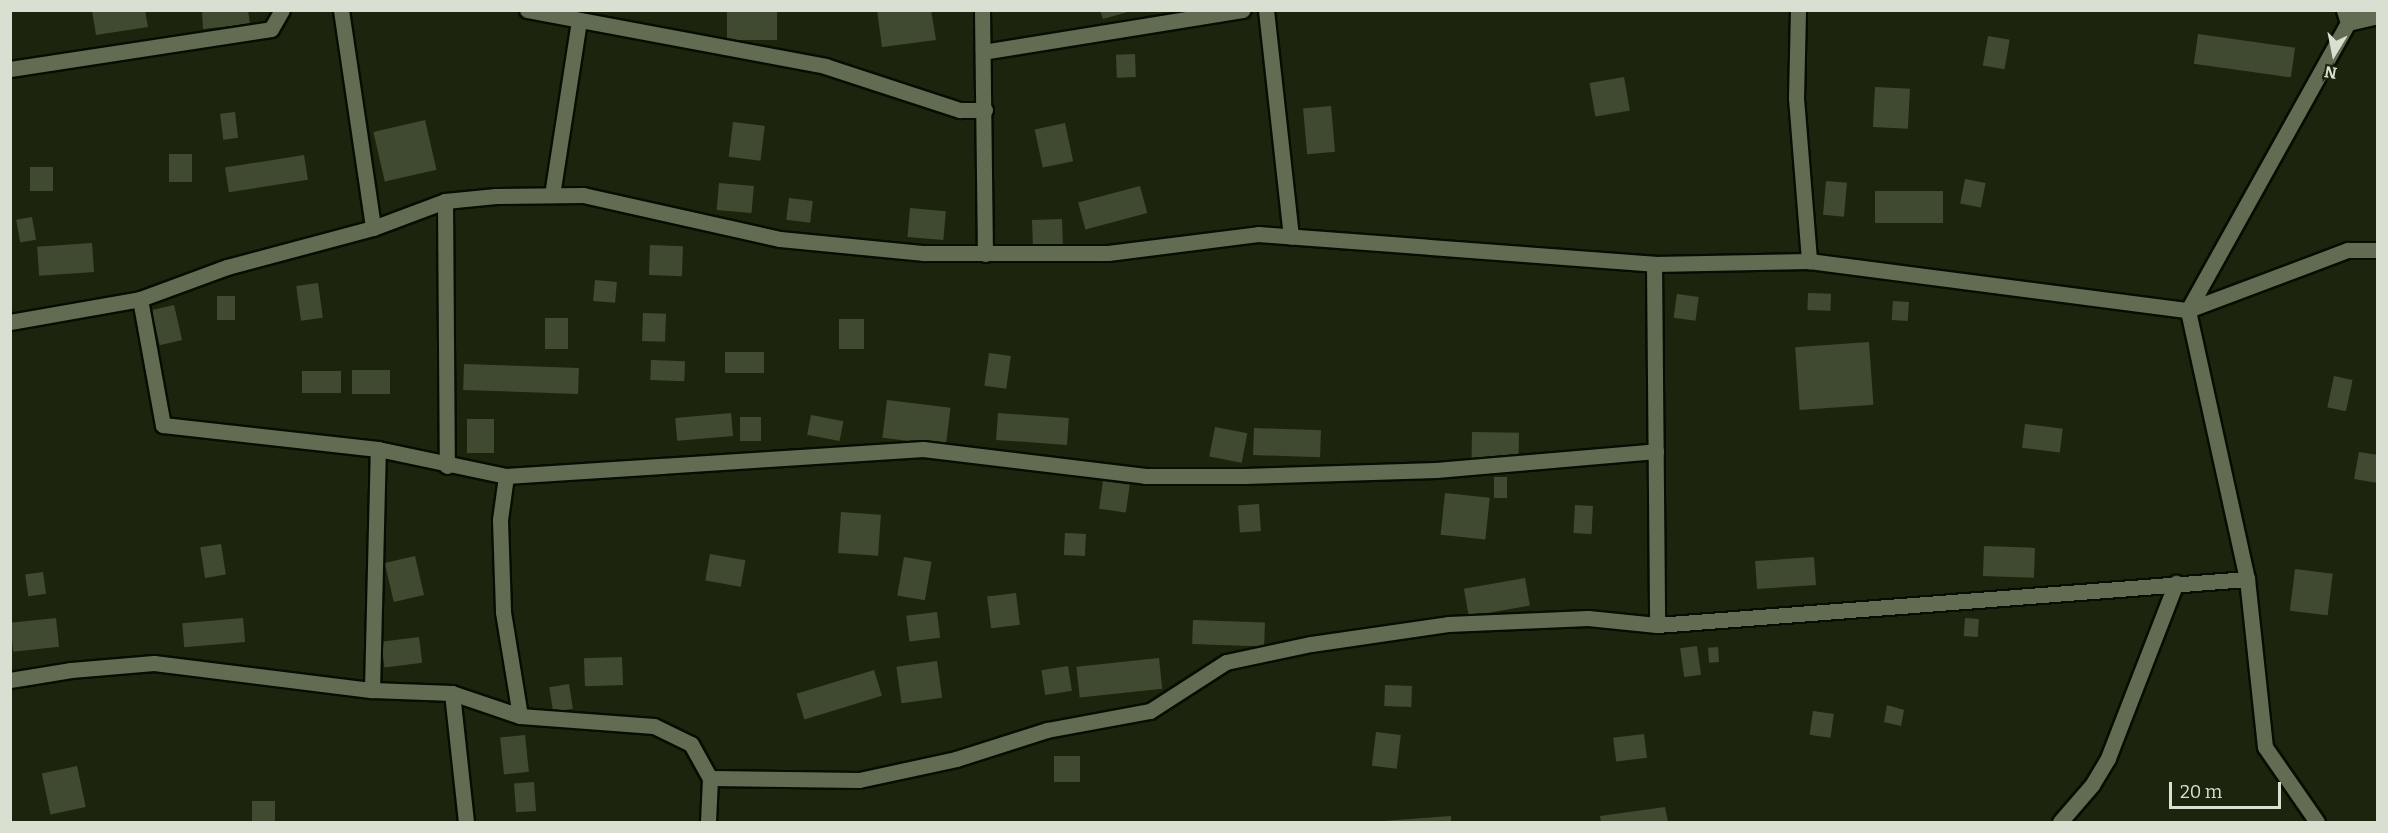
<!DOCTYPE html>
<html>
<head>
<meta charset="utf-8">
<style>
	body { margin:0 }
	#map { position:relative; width:2388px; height:833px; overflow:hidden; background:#1c240e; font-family:Bitter,serif }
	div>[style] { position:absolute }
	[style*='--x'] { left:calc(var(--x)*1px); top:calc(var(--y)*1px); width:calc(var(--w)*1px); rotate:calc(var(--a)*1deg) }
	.building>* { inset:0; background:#404a31; transform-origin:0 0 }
	.roads { filter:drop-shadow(2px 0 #070d00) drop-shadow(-2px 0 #070d00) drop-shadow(0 2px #070d00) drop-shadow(0 -2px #070d00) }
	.minor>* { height:15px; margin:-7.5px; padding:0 7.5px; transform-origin:7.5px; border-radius:7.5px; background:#626c53 }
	span { translate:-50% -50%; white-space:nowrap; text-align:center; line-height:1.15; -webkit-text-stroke:5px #1c240e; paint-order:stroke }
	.frame { position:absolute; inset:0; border:12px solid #d9dfd1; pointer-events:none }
	.north { position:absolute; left:2304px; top:24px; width:60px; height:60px; -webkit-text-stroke:4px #1c240e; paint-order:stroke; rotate:190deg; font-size:16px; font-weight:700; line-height:24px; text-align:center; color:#d9dfd1 }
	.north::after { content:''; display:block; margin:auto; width:21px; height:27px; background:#d9dfd1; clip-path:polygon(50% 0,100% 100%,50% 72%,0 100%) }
	.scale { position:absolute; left:2169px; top:782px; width:112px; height:27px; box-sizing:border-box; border:3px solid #d9dfd1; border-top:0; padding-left:8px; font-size:18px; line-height:21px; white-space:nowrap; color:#d9dfd1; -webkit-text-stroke:4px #1c240e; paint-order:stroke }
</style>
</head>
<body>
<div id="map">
	<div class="building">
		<div style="clip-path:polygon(92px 10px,145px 10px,148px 27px,96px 35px)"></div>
		<div style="clip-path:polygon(202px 10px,248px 10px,250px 24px,203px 29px)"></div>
		<div style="left:727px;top:10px;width:50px;height:30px"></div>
		<div style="clip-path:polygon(877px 10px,931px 10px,936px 40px,882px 47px)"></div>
		<div style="clip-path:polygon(1100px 10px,1131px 10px,1131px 11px,1103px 19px)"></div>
		<div style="left:2198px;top:34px;width:98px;height:30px;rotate:8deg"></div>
		<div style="left:1988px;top:36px;width:22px;height:30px;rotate:10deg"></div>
		<div style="left:1135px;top:54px;width:23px;height:19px;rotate:88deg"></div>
		<div style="left:1624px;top:77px;width:34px;height:35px;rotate:80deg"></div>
		<div style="left:1875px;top:87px;width:35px;height:40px;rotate:3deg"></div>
		<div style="left:1331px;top:106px;width:46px;height:28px;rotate:85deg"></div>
		<div style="left:235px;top:112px;width:26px;height:15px;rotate:83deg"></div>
		<div style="left:425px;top:120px;width:51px;height:53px;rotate:77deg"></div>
		<div style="left:733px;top:122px;width:32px;height:35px;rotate:7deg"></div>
		<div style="left:1065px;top:123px;width:39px;height:31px;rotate:78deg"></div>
		<div style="left:192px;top:154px;width:28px;height:23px;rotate:90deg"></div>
		<div style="left:304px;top:155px;width:25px;height:80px;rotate:81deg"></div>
		<div style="left:30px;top:167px;width:23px;height:24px"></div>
		<div style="left:1965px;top:179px;width:21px;height:25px;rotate:11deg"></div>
		<div style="left:1826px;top:181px;width:21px;height:34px;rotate:5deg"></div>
		<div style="left:719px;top:183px;width:35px;height:27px;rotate:5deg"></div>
		<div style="left:1140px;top:186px;width:28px;height:64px;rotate:75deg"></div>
		<div style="left:1943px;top:191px;width:32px;height:68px;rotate:90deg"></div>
		<div style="left:789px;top:198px;width:24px;height:22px;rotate:7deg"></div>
		<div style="left:910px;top:208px;width:36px;height:29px;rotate:5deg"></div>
		<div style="left:32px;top:217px;width:23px;height:16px;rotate:80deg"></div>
		<div style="left:1062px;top:219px;width:25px;height:30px;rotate:88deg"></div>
		<div style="left:92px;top:243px;width:29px;height:55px;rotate:86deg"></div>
		<div style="left:650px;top:245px;width:33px;height:30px;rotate:2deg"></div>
		<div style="left:595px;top:280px;width:22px;height:21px;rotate:5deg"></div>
		<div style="left:318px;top:283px;width:35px;height:22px;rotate:82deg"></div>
		<div style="left:1808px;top:293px;width:23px;height:17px;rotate:2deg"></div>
		<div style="left:1677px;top:294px;width:22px;height:24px;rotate:8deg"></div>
		<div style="left:217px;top:296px;width:18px;height:24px"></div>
		<div style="left:1893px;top:301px;width:16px;height:19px;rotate:4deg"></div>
		<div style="left:174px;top:305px;width:36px;height:23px;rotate:77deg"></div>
		<div style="left:643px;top:313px;width:23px;height:28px;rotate:2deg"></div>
		<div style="left:545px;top:318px;width:23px;height:31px"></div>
		<div style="left:839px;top:319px;width:25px;height:30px"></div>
		<div style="left:1869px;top:342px;width:63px;height:74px;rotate:86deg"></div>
		<div style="left:725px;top:352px;width:39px;height:21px"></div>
		<div style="left:989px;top:353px;width:22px;height:33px;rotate:8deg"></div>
		<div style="left:651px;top:360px;width:34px;height:20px;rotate:2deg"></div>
		<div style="left:464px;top:364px;width:115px;height:26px;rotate:2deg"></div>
		<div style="left:352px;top:370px;width:38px;height:24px"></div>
		<div style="left:341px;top:371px;width:22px;height:39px;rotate:90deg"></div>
		<div style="left:2334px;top:376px;width:19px;height:32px;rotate:12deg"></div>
		<div style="left:887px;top:400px;width:64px;height:38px;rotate:7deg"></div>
		<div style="left:731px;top:413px;width:23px;height:56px;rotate:85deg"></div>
		<div style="left:998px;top:413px;width:71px;height:27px;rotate:4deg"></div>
		<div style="left:811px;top:415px;width:33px;height:20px;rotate:11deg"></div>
		<div style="left:740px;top:417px;width:21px;height:24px"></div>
		<div style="left:467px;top:419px;width:27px;height:34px"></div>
		<div style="left:2025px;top:424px;width:38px;height:24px;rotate:7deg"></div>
		<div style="left:1215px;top:427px;width:33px;height:30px;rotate:11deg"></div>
		<div style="left:1254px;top:428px;width:67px;height:27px;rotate:2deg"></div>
		<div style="left:1472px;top:432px;width:47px;height:26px;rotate:1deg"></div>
		<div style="clip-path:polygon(2359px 452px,2378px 455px,2378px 483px,2354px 479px)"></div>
		<div style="left:1494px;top:477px;width:13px;height:21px"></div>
		<div style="left:1103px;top:481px;width:27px;height:28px;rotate:8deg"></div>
		<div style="left:1445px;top:493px;width:45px;height:42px;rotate:6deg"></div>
		<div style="left:1259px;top:504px;width:27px;height:21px;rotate:86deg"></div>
		<div style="left:1575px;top:505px;width:18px;height:28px;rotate:3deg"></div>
		<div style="left:841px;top:512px;width:40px;height:41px;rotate:4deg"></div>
		<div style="left:1065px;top:533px;width:21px;height:22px;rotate:3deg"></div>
		<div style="left:221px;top:544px;width:31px;height:21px;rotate:81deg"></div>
		<div style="left:1984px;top:546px;width:51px;height:30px;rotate:2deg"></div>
		<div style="left:710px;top:554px;width:36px;height:27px;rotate:10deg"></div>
		<div style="left:415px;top:556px;width:40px;height:31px;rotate:77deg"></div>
		<div style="left:904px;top:557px;width:28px;height:39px;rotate:10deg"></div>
		<div style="left:1814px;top:557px;width:28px;height:59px;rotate:86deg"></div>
		<div style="left:2295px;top:569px;width:38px;height:42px;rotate:7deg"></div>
		<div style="left:43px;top:572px;width:22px;height:18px;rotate:82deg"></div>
		<div style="left:1525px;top:578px;width:28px;height:62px;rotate:80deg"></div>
		<div style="left:1016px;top:593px;width:32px;height:29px;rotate:83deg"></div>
		<div style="left:937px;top:612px;width:26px;height:31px;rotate:83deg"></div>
		<div style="left:56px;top:618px;width:29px;height:46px;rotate:84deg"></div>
		<div style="left:243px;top:618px;width:24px;height:61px;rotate:85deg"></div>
		<div style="left:1965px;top:618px;width:14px;height:18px;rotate:4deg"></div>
		<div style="left:1193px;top:620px;width:72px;height:24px;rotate:2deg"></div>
		<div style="left:419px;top:637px;width:26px;height:38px;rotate:83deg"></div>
		<div style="left:1697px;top:646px;width:29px;height:17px;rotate:82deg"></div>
		<div style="left:1718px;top:647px;width:15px;height:10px;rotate:86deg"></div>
		<div style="left:622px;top:657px;width:28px;height:38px;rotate:88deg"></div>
		<div style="left:1159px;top:658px;width:31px;height:83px;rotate:84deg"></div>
		<div style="left:937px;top:661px;width:37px;height:41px;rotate:82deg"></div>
		<div style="left:1068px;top:666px;width:25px;height:27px;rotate:81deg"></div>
		<div style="left:874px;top:670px;width:27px;height:81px;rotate:73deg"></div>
		<div style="left:569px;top:684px;width:25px;height:20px;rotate:81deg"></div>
		<div style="left:1385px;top:685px;width:27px;height:21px;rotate:2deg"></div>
		<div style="clip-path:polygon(1887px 705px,1904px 710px,1901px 726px,1884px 722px)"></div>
		<div style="left:1813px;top:711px;width:21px;height:24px;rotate:8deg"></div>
		<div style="left:1376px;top:732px;width:25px;height:34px;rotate:7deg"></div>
		<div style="left:1644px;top:734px;width:24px;height:31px;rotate:83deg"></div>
		<div style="left:525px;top:735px;width:37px;height:25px;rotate:84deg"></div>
		<div style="left:1054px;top:756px;width:26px;height:26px"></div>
		<div style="left:77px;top:766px;width:42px;height:36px;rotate:78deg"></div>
		<div style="left:534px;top:782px;width:29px;height:20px;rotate:86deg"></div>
		<div style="left:275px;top:801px;width:21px;height:23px;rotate:90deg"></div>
		<div style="clip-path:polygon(1665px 807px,1668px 822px,1601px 822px,1600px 816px)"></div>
		<div style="clip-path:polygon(1451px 816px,1451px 822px,1383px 822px,1383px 821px)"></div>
	</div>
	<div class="roads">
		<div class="minor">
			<div style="--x:341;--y:10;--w:220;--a:81.6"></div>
			<div style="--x:527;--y:10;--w:303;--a:10.6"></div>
			<div style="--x:825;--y:66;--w:142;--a:18.1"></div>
			<div style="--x:960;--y:110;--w:25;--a:0"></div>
			<div style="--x:982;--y:10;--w:244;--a:89.3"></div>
			<div style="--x:1266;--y:10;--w:228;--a:83.7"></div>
			<div style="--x:1798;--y:10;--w:88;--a:91.3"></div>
			<div style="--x:1796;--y:98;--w:164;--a:85.4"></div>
			<div style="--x:2344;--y:10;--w:14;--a:73"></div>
			<div style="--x:2348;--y:23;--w:31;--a:-13"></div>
			<div style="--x:983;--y:52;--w:263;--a:-9.2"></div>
			<div style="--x:10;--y:69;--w:264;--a:-8.7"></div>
			<div style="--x:271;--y:29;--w:22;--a:-60"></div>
			<div style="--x:552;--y:195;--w:177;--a:-81.2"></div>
			<div style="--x:445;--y:201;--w:265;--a:89.6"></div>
			<div style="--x:1654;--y:264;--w:361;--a:89.5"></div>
			<div style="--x:140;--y:299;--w:128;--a:79.7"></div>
			<div style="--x:163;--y:425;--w:216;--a:6.4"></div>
			<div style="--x:378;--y:449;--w:131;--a:11.9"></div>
			<div style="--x:506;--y:476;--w:418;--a:-3.7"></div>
			<div style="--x:923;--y:449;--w:224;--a:6.9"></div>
			<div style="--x:1145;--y:476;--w:99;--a:0"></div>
			<div style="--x:1244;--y:476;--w:192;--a:-1.8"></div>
			<div style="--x:1436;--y:470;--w:221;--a:-4.9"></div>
			<div style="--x:10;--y:322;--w:132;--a:-10"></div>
			<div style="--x:140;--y:299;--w:93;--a:-20.2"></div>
			<div style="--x:227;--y:267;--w:151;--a:-15"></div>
			<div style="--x:373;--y:228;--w:77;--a:-20.6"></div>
			<div style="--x:445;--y:201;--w:51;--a:-5.6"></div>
			<div style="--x:496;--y:196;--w:87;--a:-0.7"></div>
			<div style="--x:583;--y:195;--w:202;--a:12.6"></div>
			<div style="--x:780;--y:239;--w:145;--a:5.6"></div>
			<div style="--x:924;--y:253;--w:184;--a:0"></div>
			<div style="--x:1108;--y:253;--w:151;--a:-7.2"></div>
			<div style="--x:1258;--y:234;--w:397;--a:4.3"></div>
			<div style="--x:1654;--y:264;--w:155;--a:-1.1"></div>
			<div style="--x:1809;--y:261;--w:382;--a:7.4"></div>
			<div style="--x:2188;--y:310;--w:171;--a:-20.6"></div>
			<div style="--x:2348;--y:250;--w:30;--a:0"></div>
			<div style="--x:506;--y:476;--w:44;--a:97.8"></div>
			<div style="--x:500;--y:520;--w:92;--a:88.1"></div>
			<div style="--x:503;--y:612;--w:105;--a:80.7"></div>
			<div style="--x:10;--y:680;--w:62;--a:-9.3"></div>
			<div style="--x:71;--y:670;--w:83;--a:-4.8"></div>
			<div style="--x:154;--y:663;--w:220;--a:7.1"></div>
			<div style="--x:372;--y:690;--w:80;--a:2.1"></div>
			<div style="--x:452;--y:693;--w:72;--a:18.7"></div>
			<div style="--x:520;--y:716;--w:134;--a:4.3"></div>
			<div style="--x:654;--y:726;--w:41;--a:25.9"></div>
			<div style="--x:691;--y:744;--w:39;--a:61"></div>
			<div style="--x:710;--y:778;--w:44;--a:92.6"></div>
			<div style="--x:372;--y:690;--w:241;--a:-88.6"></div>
			<div style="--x:452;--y:693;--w:130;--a:83.8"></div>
			<div style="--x:710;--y:778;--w:149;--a:0.8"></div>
			<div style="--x:859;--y:780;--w:99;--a:-12.2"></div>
			<div style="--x:956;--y:759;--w:96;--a:-17.7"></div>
			<div style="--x:1047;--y:730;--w:105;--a:-10.5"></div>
			<div style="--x:1150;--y:711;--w:90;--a:-32.8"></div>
			<div style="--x:1226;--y:662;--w:87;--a:-12"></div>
			<div style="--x:1311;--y:644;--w:138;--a:-8.3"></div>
			<div style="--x:1448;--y:624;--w:140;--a:-2.5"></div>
			<div style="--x:1588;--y:618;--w:69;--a:5.8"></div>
			<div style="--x:1657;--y:625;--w:592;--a:-4.46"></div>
			<div style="--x:2060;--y:822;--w:49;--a:-49.1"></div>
			<div style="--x:2092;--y:785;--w:31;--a:-59"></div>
			<div style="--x:2108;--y:758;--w:188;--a:-68.8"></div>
			<div style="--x:2317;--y:822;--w:91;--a:-124.7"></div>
			<div style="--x:2265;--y:747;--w:169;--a:-96.1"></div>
			<div style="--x:2247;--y:579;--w:275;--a:-102.4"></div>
			<div style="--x:2188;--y:310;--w:329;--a:-60.9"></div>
			<div style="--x:2348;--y:23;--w:20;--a:-41"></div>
		</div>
	</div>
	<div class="frame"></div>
	<div class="north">N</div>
	<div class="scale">20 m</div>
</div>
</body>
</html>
